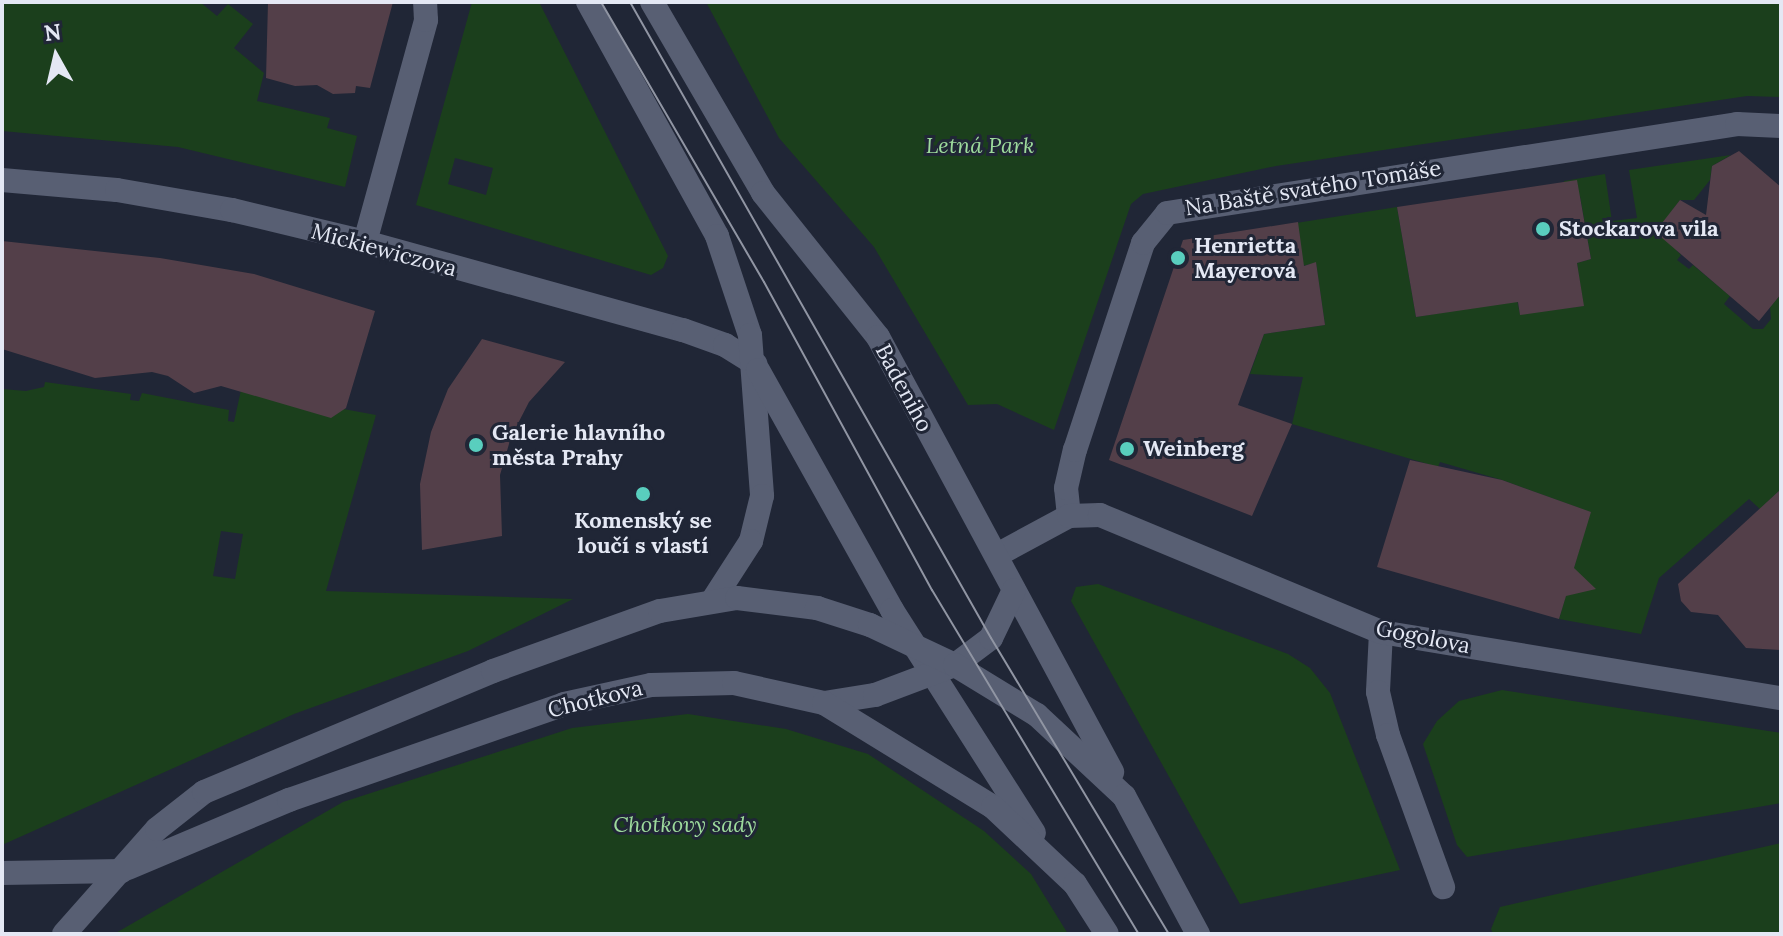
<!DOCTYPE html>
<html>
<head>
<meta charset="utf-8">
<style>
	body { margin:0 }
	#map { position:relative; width:1783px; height:936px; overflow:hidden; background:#202636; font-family:Lora,serif }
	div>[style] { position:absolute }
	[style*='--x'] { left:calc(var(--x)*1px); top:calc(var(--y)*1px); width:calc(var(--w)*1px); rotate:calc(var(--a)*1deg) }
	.green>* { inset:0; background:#1b3f1c }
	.building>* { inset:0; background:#533f49 }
	.service>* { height:24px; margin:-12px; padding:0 12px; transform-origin:12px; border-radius:12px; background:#585f73 }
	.pedestrian>* { height:24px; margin:-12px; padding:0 12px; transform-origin:12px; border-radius:12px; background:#585f73 }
	.minor>* { height:24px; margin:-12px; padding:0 12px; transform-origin:12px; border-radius:12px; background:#585f73 }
	.secondary>* { height:24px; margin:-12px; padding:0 12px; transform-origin:12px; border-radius:12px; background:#585f73 }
	.tram>* { height:2px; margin:-1px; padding:0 1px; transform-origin:1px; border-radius:1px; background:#9095a3 }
	.dots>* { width:22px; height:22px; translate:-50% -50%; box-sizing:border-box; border:4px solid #202636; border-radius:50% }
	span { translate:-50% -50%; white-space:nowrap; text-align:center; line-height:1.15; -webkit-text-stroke:6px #202636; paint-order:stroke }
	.park-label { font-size:22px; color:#9dda9c; font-style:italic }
	.street-label { font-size:22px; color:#e4e8f4 }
	.poi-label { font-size:22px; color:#e4e8f4; font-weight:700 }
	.left { translate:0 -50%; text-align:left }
	.frame { position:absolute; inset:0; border:4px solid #e4e8f4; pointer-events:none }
	.north { position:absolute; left:16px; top:16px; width:80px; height:80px; -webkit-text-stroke:6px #202636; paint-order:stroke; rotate:352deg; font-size:22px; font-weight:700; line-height:32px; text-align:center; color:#e4e8f4 }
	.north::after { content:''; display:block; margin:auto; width:28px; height:36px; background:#e4e8f4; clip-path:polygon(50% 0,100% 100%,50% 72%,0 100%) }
</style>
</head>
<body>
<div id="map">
	<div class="green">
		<div style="clip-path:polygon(2px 2px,200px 2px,217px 16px,228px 4px,253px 24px,234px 48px,264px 73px,257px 101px,330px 118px,327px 128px,357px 136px,345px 187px,178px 147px,2px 131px)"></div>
		<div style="clip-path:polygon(evenodd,472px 2px,539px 2px,668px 256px,663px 268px,651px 275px,416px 205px,472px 2px,455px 158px,493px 168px,486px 195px,448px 184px,455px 158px)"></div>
		<div style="clip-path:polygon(706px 2px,1781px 2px,1781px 97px,1747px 96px,1276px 166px,1143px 194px,1131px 204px,1054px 430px,997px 404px,968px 405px,874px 247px,779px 138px)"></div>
		<div style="clip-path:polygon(1731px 155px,1712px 166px,1710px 180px,1694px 200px,1680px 200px,1671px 212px,1686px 236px,1676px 250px,1681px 255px,1677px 260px,1689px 269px,1693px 265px,1730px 296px,1724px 304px,1753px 329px,1763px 329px,1771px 319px,1770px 307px,1781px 294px,1781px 489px,1760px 509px,1749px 499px,1659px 578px,1641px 634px,1559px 619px,1590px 512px,1502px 480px,1440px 462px,1438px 467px,1292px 424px,1303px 377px,1250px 374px,1264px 334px,1325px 325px,1316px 263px,1302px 266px,1299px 230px,1290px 224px,1397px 207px,1416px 317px,1517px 300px,1520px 314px,1583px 306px,1577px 263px,1591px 259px,1580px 196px,1566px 198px,1564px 181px,1605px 174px,1612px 221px,1637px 218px,1629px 170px)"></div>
		<div style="clip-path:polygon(evenodd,45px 382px,131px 394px,130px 400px,139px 401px,142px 393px,229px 410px,228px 421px,234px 422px,241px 390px,376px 415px,326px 591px,573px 599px,468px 651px,294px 714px,2px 845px,2px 389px,26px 391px,44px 387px,45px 382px,221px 531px,243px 534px,235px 579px,213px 576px,221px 531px)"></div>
		<div style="clip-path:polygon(1098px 584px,1288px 654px,1310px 668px,1330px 693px,1400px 870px,1240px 904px,1071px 601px,1076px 587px)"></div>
		<div style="clip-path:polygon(1502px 690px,1781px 733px,1781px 803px,1467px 857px,1457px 845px,1423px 744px,1437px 721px,1459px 701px)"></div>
		<div style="clip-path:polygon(688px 714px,786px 729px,868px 754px,984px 831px,1031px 874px,1068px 934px,114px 934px,343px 802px,572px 728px)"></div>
		<div style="clip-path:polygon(1781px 843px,1781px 934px,1493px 934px,1491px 929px,1500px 907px)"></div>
	</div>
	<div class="building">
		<div style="clip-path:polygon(268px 2px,393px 2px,370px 88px,356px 86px,355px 93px,333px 94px,317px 85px,295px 86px,266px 78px)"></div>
		<div style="clip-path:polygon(1739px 151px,1781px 187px,1781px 294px,1759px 321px,1655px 232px,1680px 200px,1706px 215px,1712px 166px)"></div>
		<div style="clip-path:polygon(1577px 180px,1591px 259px,1577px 263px,1584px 306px,1520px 315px,1518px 302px,1416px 317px,1397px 207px)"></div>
		<div style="clip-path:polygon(1298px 222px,1304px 266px,1316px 262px,1325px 325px,1264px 334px,1238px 405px,1292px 424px,1252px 516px,1109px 460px,1183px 240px)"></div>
		<div style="clip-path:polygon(2px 241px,160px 258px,254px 274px,375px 311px,346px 408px,331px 418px,221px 386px,194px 393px,168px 376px,152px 372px,95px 378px,2px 349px)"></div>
		<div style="clip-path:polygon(482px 339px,565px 362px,529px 402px,511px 437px,500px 475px,502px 536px,422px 550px,420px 484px,431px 432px,448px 389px)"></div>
		<div style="clip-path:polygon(1410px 460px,1502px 480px,1591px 512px,1574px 568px,1596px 589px,1566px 596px,1559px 619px,1377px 567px)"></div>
		<div style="clip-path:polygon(1781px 489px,1781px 650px,1746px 648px,1718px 615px,1691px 612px,1681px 601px,1678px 584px)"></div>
	</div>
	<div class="service">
		<div style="--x:1381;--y:632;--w:60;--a:92.9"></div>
		<div style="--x:1378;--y:692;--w:44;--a:76.9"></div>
		<div style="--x:1388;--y:735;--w:162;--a:70.1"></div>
	</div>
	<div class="pedestrian">
		<div style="--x:2;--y:873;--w:120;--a:-1"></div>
	</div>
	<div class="minor">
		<div style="--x:2;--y:180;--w:115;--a:5"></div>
		<div style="--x:117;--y:190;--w:117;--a:9.9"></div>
		<div style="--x:232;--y:210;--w:137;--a:13.5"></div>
		<div style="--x:365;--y:242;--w:330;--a:15.5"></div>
		<div style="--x:683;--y:330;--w:45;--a:19.7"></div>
		<div style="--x:725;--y:345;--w:36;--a:32"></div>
		<div style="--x:365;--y:242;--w:230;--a:-74.6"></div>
		<div style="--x:426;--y:20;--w:18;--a:-93"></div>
		<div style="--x:1069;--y:516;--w:28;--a:-96"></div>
		<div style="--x:1066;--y:488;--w:39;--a:-77"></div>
		<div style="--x:1075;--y:450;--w:218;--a:-71.8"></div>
		<div style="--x:1143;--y:243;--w:38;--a:-51"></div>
		<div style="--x:1167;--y:213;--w:577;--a:-8.87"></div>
		<div style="--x:1737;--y:124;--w:44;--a:2.6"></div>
		<div style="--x:997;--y:555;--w:82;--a:-28.4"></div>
		<div style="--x:1069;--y:516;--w:31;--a:-2"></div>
		<div style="--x:1100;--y:515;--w:304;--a:22.6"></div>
		<div style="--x:1381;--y:632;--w:405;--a:9.4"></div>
	</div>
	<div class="secondary">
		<div style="--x:588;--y:2;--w:267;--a:61.1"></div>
		<div style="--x:717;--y:236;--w:104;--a:71.6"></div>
		<div style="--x:750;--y:335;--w:161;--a:85.7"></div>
		<div style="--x:762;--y:496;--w:46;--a:103.7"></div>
		<div style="--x:751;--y:541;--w:70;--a:122.8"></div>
		<div style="--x:652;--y:2;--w:221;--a:59.8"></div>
		<div style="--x:763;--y:193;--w:184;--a:51.4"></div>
		<div style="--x:878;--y:337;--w:494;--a:61.7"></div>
		<div style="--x:758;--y:370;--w:275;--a:60.8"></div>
		<div style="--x:892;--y:610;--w:264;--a:57.5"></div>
		<div style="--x:824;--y:703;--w:52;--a:-8.9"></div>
		<div style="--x:875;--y:695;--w:85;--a:-20.6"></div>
		<div style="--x:955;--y:665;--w:45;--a:-36.9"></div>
		<div style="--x:991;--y:638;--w:53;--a:-64.4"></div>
		<div style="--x:128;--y:868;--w:175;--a:-22.9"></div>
		<div style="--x:289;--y:800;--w:291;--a:-19.2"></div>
		<div style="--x:564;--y:704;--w:89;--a:-12.3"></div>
		<div style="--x:651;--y:685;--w:83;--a:-1.4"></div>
		<div style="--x:734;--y:683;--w:92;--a:12.5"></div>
		<div style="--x:824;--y:703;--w:198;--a:31.6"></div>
		<div style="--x:993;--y:807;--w:112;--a:43.2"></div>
		<div style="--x:1075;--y:884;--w:59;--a:57.4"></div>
		<div style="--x:64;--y:934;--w:140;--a:-48.5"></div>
		<div style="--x:157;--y:829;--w:60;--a:-38.2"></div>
		<div style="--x:204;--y:792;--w:313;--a:-22.7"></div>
		<div style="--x:493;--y:671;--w:177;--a:-19.8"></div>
		<div style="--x:660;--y:611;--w:78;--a:-9.6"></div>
		<div style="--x:737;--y:598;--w:81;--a:7.1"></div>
		<div style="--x:817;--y:608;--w:56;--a:17.8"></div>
		<div style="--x:870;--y:625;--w:94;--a:25.2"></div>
		<div style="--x:955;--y:665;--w:96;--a:31.4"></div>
		<div style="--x:1037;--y:715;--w:119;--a:43"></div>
		<div style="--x:1124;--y:796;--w:157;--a:61.8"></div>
	</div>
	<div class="tram">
		<div style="--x:601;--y:2;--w:324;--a:59.8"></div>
		<div style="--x:764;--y:282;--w:351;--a:61.4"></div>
		<div style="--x:932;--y:590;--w:401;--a:59"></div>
		<div style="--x:630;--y:2;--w:731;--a:60.42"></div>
		<div style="--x:991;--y:638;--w:345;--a:59"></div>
	</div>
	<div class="dots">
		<div style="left:1543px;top:229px;background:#59cebe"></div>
		<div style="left:1178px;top:258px;background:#59cebe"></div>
		<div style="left:476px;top:445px;background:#59cebe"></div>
		<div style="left:1127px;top:449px;background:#59cebe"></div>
		<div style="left:643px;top:494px;background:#59cebe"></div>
	</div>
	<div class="park-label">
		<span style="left:980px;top:146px">Letná Park</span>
		<span style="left:685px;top:825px">Chotkovy sady</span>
	</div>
	<div class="street-label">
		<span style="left:1313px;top:188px;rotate:-9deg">Na Baště svatého Tomáše</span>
		<span style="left:384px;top:250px;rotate:15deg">Mickiewiczova</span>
		<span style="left:904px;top:388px;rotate:62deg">Badeniho</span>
		<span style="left:1423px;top:637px;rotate:11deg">Gogolova</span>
		<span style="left:595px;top:699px;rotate:-14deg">Chotkova</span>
	</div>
	<div class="poi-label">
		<span class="left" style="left:1559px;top:229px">Stockarova vila</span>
		<span class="left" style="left:1194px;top:258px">Henrietta<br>Mayerová</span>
		<span class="left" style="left:492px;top:445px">Galerie hlavního<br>města Prahy</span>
		<span class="left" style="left:1143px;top:449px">Weinberg</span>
		<span style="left:643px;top:533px">Komenský se<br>loučí s vlastí</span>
	</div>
	<div class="frame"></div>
	<div class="north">N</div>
</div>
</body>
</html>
